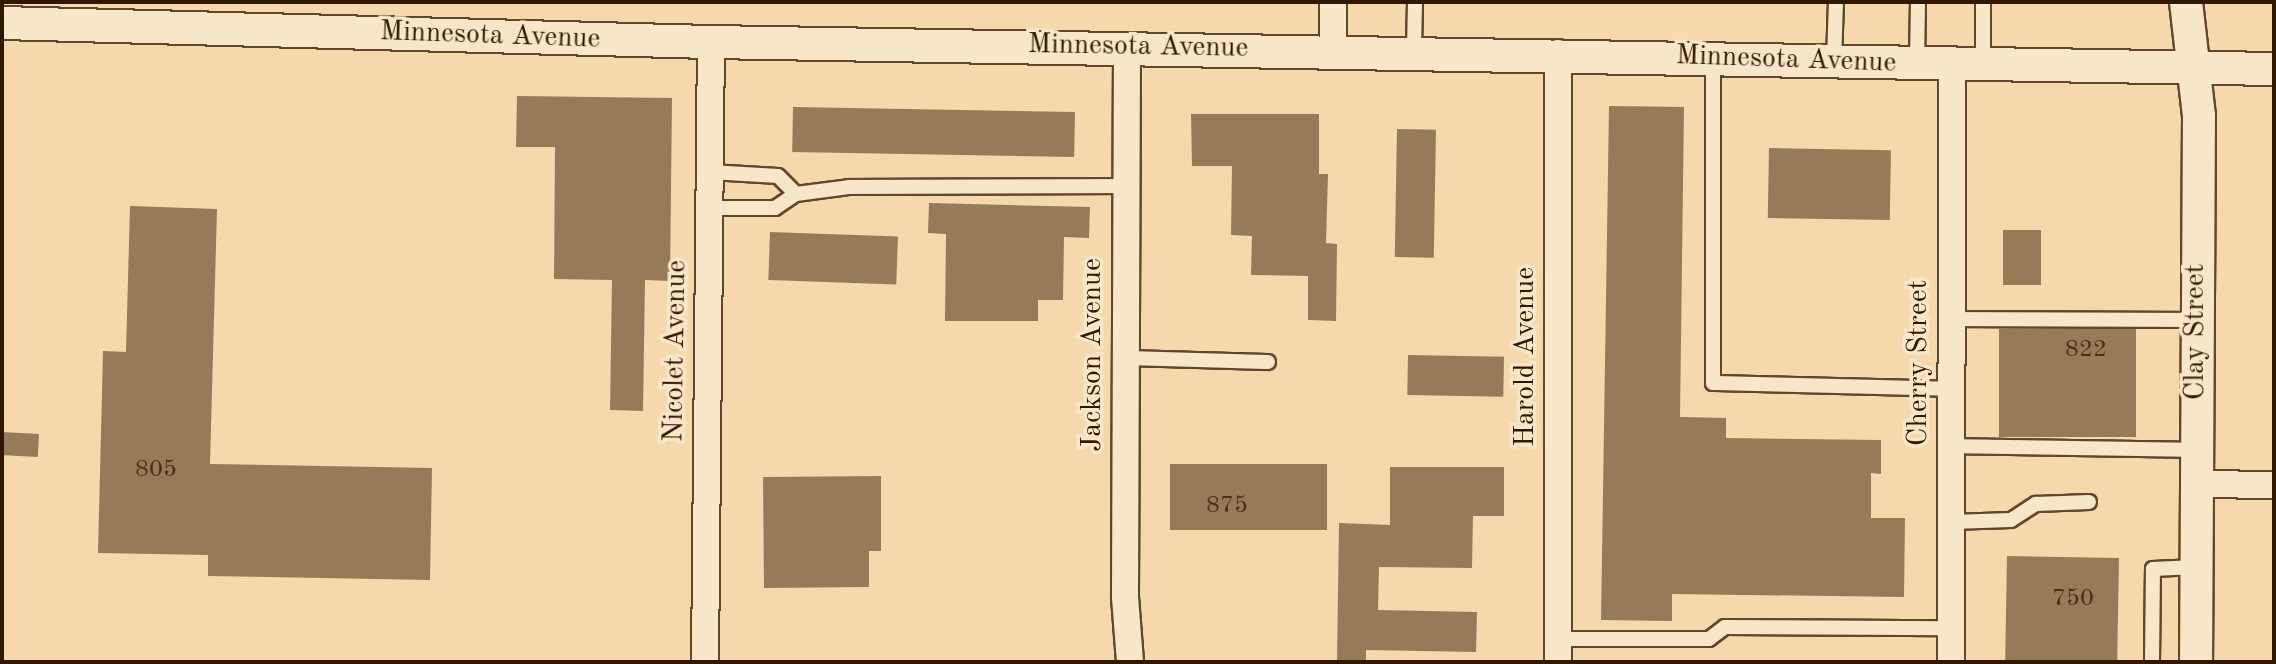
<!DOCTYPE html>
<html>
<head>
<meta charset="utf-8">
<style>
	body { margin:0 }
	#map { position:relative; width:2276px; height:664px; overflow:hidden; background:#f5d8ac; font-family:"Old Standard TT",serif }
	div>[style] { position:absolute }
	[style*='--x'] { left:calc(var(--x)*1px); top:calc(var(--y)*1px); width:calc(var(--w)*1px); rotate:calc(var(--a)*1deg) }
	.building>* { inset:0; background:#967b59; transform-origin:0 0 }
	.roads { filter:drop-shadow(2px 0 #61472b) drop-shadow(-2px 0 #61472b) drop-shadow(0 2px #61472b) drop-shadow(0 -2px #61472b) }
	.service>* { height:14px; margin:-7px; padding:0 7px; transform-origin:7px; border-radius:7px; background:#f8e6c9 }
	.minor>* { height:26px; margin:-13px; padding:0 13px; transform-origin:13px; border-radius:13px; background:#f8e6c9 }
	.tertiary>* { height:32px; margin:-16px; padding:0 16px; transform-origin:16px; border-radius:16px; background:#f8e6c9 }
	span { translate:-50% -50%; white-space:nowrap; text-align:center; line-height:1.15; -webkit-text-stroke:7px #f8e6c9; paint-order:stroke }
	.number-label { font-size:24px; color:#4a3016 }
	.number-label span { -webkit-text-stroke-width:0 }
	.street-label { font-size:28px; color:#301700 }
	.frame { position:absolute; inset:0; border:4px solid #301700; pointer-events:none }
</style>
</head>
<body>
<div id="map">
	<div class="building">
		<div style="clip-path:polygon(517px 96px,672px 98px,670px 281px,645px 280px,643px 411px,610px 410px,612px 280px,554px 279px,555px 147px,516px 147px)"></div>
		<div style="clip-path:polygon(1609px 106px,1684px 107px,1680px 417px,1726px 418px,1726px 438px,1881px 440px,1881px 474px,1871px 473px,1871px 518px,1905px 518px,1904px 597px,1672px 594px,1672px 621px,1601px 620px)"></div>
		<div style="left:793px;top:107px;width:282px;height:45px;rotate:1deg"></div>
		<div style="clip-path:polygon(1191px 114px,1319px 114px,1319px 174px,1328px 174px,1326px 243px,1337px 244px,1336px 321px,1308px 320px,1308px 276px,1251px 275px,1252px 236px,1231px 235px,1232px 166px,1192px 166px)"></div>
		<div style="left:1397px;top:129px;width:39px;height:128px;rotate:1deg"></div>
		<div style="left:1769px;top:148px;width:122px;height:70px;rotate:1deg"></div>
		<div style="clip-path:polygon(929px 203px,1090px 207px,1089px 238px,1064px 237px,1063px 300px,1038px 300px,1038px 321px,945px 321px,946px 234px,928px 233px)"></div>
		<div style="clip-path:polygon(130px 206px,217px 209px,210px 464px,432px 468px,430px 580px,208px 576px,208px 555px,98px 553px,103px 351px,126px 352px)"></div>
		<div style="left:2003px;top:230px;width:38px;height:55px"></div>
		<div style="left:770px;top:232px;width:128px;height:48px;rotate:2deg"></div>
		<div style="left:1999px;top:329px;width:137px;height:108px"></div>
		<div style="left:1408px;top:355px;width:96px;height:40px;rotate:1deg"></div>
		<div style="left:2px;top:432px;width:37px;height:23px;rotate:3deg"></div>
		<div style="left:1327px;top:464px;width:66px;height:157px;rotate:90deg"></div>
		<div style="clip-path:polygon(1390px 467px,1504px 467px,1504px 516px,1473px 516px,1472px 568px,1379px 567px,1378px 610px,1477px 612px,1476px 652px,1366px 650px,1366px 662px,1337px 662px,1339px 523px,1390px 525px)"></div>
		<div style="clip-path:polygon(881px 476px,881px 551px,869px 551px,869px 587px,764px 588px,763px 477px)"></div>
		<div style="left:2007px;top:556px;width:112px;height:106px;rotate:1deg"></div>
	</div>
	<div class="roads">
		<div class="service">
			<div style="--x:1983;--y:2;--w:63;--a:90"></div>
			<div style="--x:1414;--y:50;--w:48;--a:-88.8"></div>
			<div style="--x:1713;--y:58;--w:325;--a:90"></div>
			<div style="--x:1713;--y:383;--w:238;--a:1.4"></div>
			<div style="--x:1834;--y:61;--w:59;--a:-88.1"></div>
			<div style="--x:1917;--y:64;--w:62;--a:-89.1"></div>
			<div style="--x:710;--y:172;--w:68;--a:3.4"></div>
			<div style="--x:778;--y:176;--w:25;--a:45"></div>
			<div style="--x:710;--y:208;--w:65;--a:0"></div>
			<div style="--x:775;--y:208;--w:25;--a:-34"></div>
			<div style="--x:796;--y:194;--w:53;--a:-7.5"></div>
			<div style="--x:849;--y:187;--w:276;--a:-0.2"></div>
			<div style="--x:1951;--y:319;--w:244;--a:0.2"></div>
			<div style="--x:1126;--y:358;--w:142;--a:1.6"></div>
			<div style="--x:1951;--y:446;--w:245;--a:0.9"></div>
			<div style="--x:1951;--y:522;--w:60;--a:-1.9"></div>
			<div style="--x:2011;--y:520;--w:30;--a:-33"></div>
			<div style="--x:2036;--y:504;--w:53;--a:-2.2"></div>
			<div style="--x:1558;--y:639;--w:151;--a:0"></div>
			<div style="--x:1709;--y:639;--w:20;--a:-37"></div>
			<div style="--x:1725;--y:627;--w:226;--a:0.3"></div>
			<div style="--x:2152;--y:662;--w:93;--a:-89.4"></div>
			<div style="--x:2153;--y:569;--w:43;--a:-2.7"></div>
		</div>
		<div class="minor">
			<div style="--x:1127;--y:48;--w:549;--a:90.21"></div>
			<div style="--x:1125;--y:597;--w:65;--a:85.6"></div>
			<div style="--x:1333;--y:49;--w:47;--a:-90"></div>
			<div style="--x:1558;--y:53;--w:609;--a:90"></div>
			<div style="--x:2196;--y:484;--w:78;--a:0.7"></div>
			<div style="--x:705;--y:662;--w:620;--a:-89.45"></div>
			<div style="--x:1951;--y:662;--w:597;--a:-89.9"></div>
		</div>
		<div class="tertiary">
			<div style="--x:2186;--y:2;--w:115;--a:83.5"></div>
			<div style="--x:2199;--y:116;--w:546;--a:90.31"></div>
			<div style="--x:2;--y:23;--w:709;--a:1.54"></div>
			<div style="--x:711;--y:42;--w:1563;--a:0.99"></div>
		</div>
	</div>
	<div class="number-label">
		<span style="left:2086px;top:351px">822</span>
		<span style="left:156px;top:471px">805</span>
		<span style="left:1227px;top:507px">875</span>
		<span style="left:2073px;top:600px">750</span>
	</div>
	<div class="street-label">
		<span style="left:490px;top:36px;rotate:2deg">Minnesota Avenue</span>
		<span style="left:1138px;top:47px;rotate:1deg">Minnesota Avenue</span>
		<span style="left:1786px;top:60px;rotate:2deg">Minnesota Avenue</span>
		<span style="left:2196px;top:332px;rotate:-90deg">Clay Street</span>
		<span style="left:676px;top:351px;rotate:-89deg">Nicolet Avenue</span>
		<span style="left:1093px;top:355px;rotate:-90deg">Jackson Avenue</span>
		<span style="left:1526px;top:357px;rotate:-90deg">Harold Avenue</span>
		<span style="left:1919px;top:363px;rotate:-90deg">Cherry Street</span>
	</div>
	<div class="frame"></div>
</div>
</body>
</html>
